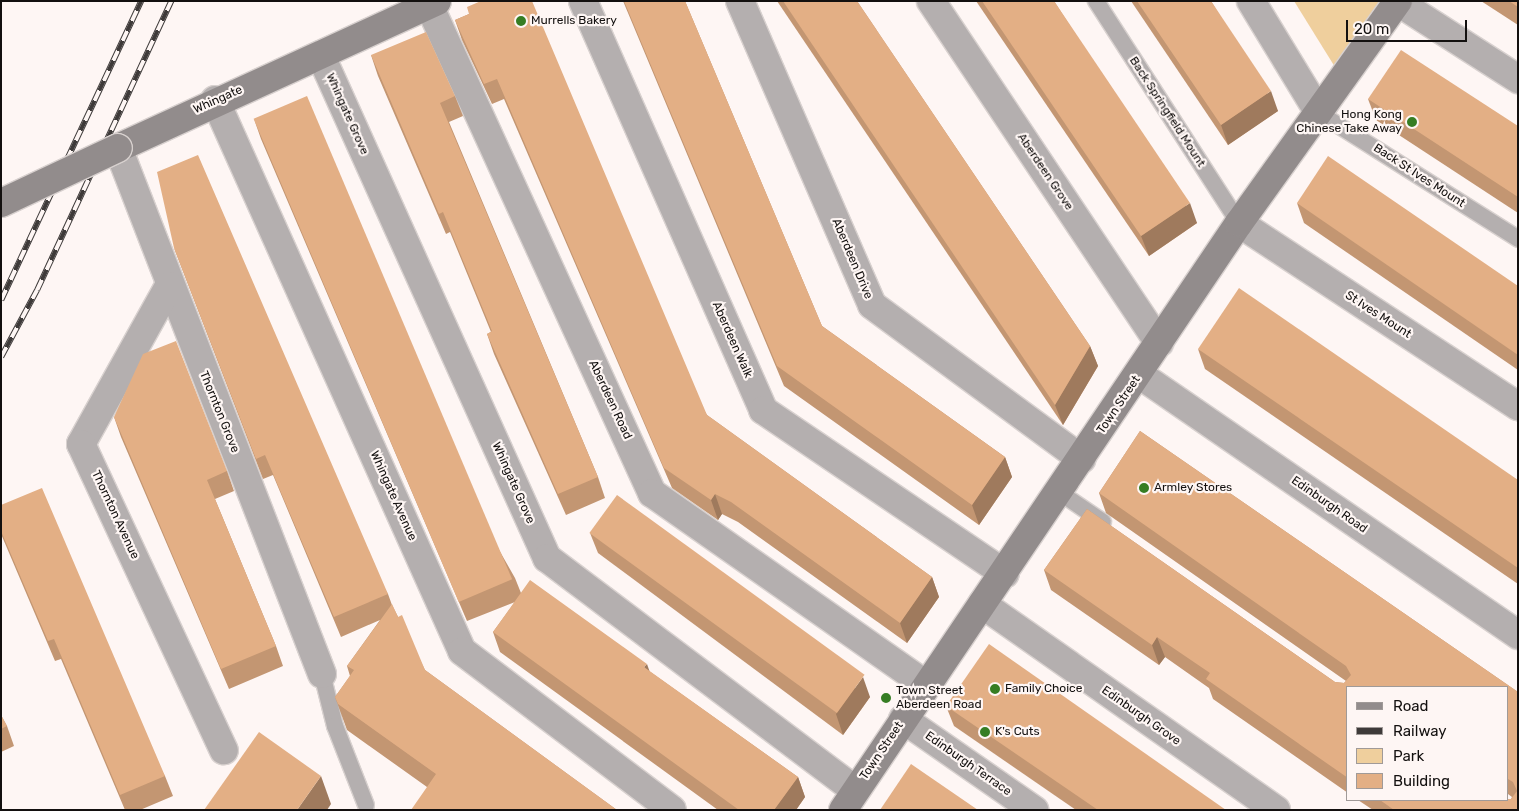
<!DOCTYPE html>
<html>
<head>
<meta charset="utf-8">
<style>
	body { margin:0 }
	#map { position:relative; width:1519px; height:811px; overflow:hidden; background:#fef6f4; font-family:Rubik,sans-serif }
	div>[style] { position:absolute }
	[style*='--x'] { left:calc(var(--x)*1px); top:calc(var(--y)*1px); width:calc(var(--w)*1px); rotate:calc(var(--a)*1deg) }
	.green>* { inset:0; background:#efcf9d }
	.roads { filter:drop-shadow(1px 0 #d8d1cf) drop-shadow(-1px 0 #d8d1cf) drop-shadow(0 1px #d8d1cf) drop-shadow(0 -1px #d8d1cf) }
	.lane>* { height:16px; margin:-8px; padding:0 8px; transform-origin:8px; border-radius:8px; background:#b4afaf }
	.street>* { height:28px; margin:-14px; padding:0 14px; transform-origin:14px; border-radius:14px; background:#b4afaf }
	.secondary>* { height:28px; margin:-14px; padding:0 14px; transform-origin:14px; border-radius:14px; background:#928c8c }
	.rail>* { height:5.5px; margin-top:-2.75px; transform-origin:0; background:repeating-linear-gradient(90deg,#fef6f4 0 11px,#3e3a39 0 22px); box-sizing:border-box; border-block:1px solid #3e3a39 }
	.bridges { filter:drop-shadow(1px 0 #d8d1cf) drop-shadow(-1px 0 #d8d1cf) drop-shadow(0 1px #d8d1cf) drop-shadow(0 -1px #d8d1cf) }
	.secondary-bridge>* { height:28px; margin:-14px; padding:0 14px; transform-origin:14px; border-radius:14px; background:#928c8c }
	.wall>* { inset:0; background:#c39672 }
	.shaded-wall>* { inset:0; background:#9f7a5d }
	.building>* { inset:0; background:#e3af85; transform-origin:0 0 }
	.dots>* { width:14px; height:14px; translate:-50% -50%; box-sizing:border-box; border:2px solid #fef6f4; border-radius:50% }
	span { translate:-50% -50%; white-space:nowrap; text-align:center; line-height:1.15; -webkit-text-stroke:4.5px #fef6f4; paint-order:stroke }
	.poi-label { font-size:12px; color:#13100f }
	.left { translate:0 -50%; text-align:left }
	.right { translate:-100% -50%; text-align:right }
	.street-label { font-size:12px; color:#13100f }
	.frame { position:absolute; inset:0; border:2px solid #13100f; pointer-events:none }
	.legend { position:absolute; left:1346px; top:686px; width:162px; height:115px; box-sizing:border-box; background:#fef6f4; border:1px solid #a09a98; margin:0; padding:6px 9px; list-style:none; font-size:15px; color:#13100f }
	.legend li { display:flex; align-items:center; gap:10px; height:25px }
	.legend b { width:25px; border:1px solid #a09a98 }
	.scale { position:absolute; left:1346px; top:20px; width:121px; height:22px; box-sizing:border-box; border:2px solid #13100f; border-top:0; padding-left:6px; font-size:15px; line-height:18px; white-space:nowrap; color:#13100f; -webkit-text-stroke:4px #fef6f4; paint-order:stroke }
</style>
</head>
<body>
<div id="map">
	<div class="green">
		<div style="clip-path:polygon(1294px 1px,1399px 1px,1343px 80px)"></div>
	</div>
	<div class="roads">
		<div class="lane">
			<div style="--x:1096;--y:1;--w:264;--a:57.2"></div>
			<div style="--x:1319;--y:113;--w:236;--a:32.3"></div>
			<div style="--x:1059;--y:492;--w:53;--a:34.3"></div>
			<div style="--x:322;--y:674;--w:54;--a:76"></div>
			<div style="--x:335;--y:726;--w:85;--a:68.6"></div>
		</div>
		<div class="street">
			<div style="--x:583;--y:1;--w:447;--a:66.2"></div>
			<div style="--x:763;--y:410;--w:292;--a:34.1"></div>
			<div style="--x:740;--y:1;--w:331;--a:66.5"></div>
			<div style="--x:872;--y:305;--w:260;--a:36.3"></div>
			<div style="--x:931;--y:1;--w:411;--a:56.3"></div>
			<div style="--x:1251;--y:1;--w:131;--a:58.7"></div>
			<div style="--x:1398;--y:2;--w:143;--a:32.7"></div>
			<div style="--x:429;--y:5;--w:537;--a:65.44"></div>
			<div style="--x:652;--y:493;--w:333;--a:35"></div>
			<div style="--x:321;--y:56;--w:551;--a:65.76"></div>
			<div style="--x:547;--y:558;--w:386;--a:37"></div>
			<div style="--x:215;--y:100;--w:604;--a:65.85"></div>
			<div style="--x:462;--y:651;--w:263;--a:37.1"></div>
			<div style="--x:118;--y:148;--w:564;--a:68.8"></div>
			<div style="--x:1239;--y:223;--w:334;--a:33.3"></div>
			<div style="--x:169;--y:286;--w:181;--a:119.1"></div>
			<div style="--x:81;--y:444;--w:338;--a:65"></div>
			<div style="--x:1140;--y:375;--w:459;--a:34.5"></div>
			<div style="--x:982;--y:604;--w:359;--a:35"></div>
			<div style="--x:903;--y:719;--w:160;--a:34.8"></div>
		</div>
		<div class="secondary">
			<div style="--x:118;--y:148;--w:351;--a:-24.7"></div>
			<div style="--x:843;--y:810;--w:708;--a:-56"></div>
			<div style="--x:1239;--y:223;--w:273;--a:-54.4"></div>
		</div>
	</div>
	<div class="rail">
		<div style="--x:1;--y:300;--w:330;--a:-64.9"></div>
		<div style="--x:1;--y:357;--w:76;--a:-61.8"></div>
		<div style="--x:37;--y:290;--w:319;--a:-65.1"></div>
	</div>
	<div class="bridges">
		<div class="secondary-bridge">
			<div style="--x:1;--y:203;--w:129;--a:-25.2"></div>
		</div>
	</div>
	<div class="wall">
		<div style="clip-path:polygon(623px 1px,685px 1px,822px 326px,1005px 457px,1012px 477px,979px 525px,784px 386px)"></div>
		<div style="clip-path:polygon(777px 1px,857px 1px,1090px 346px,1098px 366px,1063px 425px)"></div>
		<div style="clip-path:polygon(976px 1px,1054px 1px,1197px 223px,1149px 256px)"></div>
		<div style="clip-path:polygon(1131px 1px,1211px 1px,1278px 111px,1228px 145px)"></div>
		<div style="clip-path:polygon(1481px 1px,1518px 1px,1518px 25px)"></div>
		<div style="clip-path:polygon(469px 14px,707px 415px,932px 577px,939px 597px,907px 643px,738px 522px,722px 514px,718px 520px,672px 488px,504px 99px,492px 104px,462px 40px,455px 20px)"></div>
		<div style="clip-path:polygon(371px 55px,455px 96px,463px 116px,449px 122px,598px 477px,605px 498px,566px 515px,494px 354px,487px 334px,491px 332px,450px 232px,446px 234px,378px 76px)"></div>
		<div style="clip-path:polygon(1368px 99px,1518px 126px,1518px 213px,1376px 120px)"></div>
		<div style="clip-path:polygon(254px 119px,515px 578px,521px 593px,649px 671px,798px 777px,805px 797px,796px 810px,718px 810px,500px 652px,493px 632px,515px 602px,467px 621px,261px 139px)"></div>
		<div style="clip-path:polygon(1297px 203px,1518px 286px,1518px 370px,1304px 223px)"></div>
		<div style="clip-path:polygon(174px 248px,388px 594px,392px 605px,425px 670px,617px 810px,427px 787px,347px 730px,335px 697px,350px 676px,347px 666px,380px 620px,341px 637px,273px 475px,263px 479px)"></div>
		<div style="clip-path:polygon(1198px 349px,1518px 480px,1518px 584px,1205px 369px)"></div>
		<div style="clip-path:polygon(114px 417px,227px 471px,234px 491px,215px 499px,276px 646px,283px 666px,229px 689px,121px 437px)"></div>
		<div style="clip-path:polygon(1140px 431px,1518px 692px,1518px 810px,1373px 810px,1358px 800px,1511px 799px,1512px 797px,1508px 794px,1508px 687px,1348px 687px,1348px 793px,1213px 699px,1209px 688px,1165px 657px,1159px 665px,1051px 590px,1044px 570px,1087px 509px,1335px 682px,1344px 683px,1346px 681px,1106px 513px,1099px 493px)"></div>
		<div style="clip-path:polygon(1px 505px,165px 776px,173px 796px,140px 810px,125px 810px,61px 659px,55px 661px,1px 534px)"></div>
		<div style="clip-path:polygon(590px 533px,870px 697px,843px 735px,598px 553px)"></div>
		<div style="clip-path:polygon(946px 706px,1226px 810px,1076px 810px,954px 726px)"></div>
		<div style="clip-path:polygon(1px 715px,7px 726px,14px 746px,1px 752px)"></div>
	</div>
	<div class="shaded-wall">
		<div style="clip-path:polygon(1271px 91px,1278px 111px,1228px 145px,1221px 125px)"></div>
		<div style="clip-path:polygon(1190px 203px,1197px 223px,1149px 256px,1141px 236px)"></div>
		<div style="clip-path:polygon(1090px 346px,1098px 366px,1063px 425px,1055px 405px)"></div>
		<div style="clip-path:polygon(1005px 457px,1012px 477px,979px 525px,972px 505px)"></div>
		<div style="clip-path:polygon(715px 494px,722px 514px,718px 520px,711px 500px)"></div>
		<div style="clip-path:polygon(932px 577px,939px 597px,907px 643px,900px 623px)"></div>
		<div style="clip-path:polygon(1157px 637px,1165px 657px,1159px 665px,1152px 645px)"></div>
		<div style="clip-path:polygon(647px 664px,654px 684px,644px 667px)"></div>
		<div style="clip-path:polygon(863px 677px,870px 697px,843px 735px,836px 714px)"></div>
		<div style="clip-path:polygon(321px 776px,331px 804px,327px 810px,297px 810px)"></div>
		<div style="clip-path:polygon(798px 777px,805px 797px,796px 810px,774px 810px)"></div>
	</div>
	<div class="building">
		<div style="clip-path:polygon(481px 1px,532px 1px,707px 415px,932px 577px,900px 623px,731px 502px,715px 494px,711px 500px,664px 468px,497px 79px,484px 84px,455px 20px,469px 14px,467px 7px)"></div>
		<div style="clip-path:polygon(624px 1px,685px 1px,822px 326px,1005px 457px,972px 505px,777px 366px)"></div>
		<div style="clip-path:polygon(783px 1px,857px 1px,1090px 346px,1055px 405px)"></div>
		<div style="clip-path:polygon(982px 1px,1054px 1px,1190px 203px,1141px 236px)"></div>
		<div style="clip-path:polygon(1137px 1px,1211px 1px,1271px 91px,1221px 125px)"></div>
		<div style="clip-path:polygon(1509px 1px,1518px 1px,1518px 7px)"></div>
		<div style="clip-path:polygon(426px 32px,455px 96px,440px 103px,598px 477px,558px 494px,487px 334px,492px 331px,443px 212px,439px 214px,371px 55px)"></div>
		<div style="clip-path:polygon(1401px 50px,1518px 126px,1518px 197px,1368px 99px)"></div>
		<div style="left:307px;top:96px;width:525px;height:58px;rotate:67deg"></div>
		<div style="clip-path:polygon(198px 155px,388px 594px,334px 617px,265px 455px,256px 459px,174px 248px,157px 172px)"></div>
		<div style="clip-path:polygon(1328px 156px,1518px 286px,1518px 355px,1297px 203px)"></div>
		<div style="clip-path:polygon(1239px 288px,1518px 480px,1518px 568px,1198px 349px)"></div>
		<div style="clip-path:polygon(176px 341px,227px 471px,207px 480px,276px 646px,221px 669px,114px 417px,143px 354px)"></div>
		<div style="clip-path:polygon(1140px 431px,1518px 692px,1518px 810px,1394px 810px,1380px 800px,1511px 799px,1517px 791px,1513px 782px,1508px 779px,1508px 687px,1348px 687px,1348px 778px,1206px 679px,1210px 673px,1157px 637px,1152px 645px,1044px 570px,1087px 509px,1335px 682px,1344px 683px,1351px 675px,1346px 666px,1099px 493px)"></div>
		<div style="clip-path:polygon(42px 488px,165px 776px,120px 795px,54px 639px,48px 641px,1px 531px,1px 505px)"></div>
		<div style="left:617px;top:495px;width:306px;height:47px;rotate:36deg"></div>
		<div style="clip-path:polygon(530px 580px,647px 664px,644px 667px,798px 777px,774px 810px,739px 810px,493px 632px)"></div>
		<div style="clip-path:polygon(392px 604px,398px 617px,402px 615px,425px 670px,617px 810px,411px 810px,436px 774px,338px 704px,335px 697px,354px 670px,347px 666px)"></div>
		<div style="clip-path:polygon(989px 644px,1226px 810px,1098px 810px,946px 706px)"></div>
		<div style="clip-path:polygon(1px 715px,7px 726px,1px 729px)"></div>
		<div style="clip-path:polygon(259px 732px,321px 776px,297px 810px,204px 810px)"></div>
		<div style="clip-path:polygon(911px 764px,978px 810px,880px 810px)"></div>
	</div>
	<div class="dots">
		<div style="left:521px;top:21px;background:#367d23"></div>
		<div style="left:1412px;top:122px;background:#367d23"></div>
		<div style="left:1144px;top:488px;background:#367d23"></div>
		<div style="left:995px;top:689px;background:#367d23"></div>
		<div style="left:886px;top:698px;background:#367d23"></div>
		<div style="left:985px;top:732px;background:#367d23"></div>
	</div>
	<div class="poi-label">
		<span class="left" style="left:531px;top:21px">Murrells Bakery</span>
		<span class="right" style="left:1402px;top:122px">Hong Kong<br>Chinese Take Away</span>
		<span class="left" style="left:1154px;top:488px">Armley Stores</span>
		<span class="left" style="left:1005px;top:689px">Family Choice</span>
		<span class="left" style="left:896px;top:698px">Town Street<br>Aberdeen Road</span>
		<span class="left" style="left:995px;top:732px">K's Cuts</span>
	</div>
	<div class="street-label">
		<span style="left:218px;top:100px;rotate:-24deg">Whingate</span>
		<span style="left:1167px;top:112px;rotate:57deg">Back Springfield Mount</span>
		<span style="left:347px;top:114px;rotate:66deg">Whingate Grove</span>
		<span style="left:1045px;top:172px;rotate:56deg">Aberdeen Grove</span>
		<span style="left:1419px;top:176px;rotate:33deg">Back St Ives Mount</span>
		<span style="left:852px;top:259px;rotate:67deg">Aberdeen Drive</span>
		<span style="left:1378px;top:315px;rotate:33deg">St Ives Mount</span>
		<span style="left:732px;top:340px;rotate:66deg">Aberdeen Walk</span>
		<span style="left:610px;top:400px;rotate:65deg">Aberdeen Road</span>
		<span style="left:1119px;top:405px;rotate:-56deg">Town Street</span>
		<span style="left:219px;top:412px;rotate:68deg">Thornton Grove</span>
		<span style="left:513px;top:483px;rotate:66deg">Whingate Grove</span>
		<span style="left:393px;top:496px;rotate:66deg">Whingate Avenue</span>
		<span style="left:1329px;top:505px;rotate:35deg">Edinburgh Road</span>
		<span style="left:115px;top:515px;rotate:65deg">Thornton Avenue</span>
		<span style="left:1141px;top:716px;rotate:35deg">Edinburgh Grove</span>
		<span style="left:882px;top:751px;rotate:-56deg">Town Street</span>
		<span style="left:968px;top:764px;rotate:35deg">Edinburgh Terrace</span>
	</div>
	<div class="frame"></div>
	<ul class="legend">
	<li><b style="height:6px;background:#928c8c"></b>Road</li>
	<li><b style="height:6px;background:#3e3a39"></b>Railway</li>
	<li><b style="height:14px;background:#efcf9d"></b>Park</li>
	<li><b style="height:14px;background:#e3af85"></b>Building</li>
	</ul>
	<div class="scale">20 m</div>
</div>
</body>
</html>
